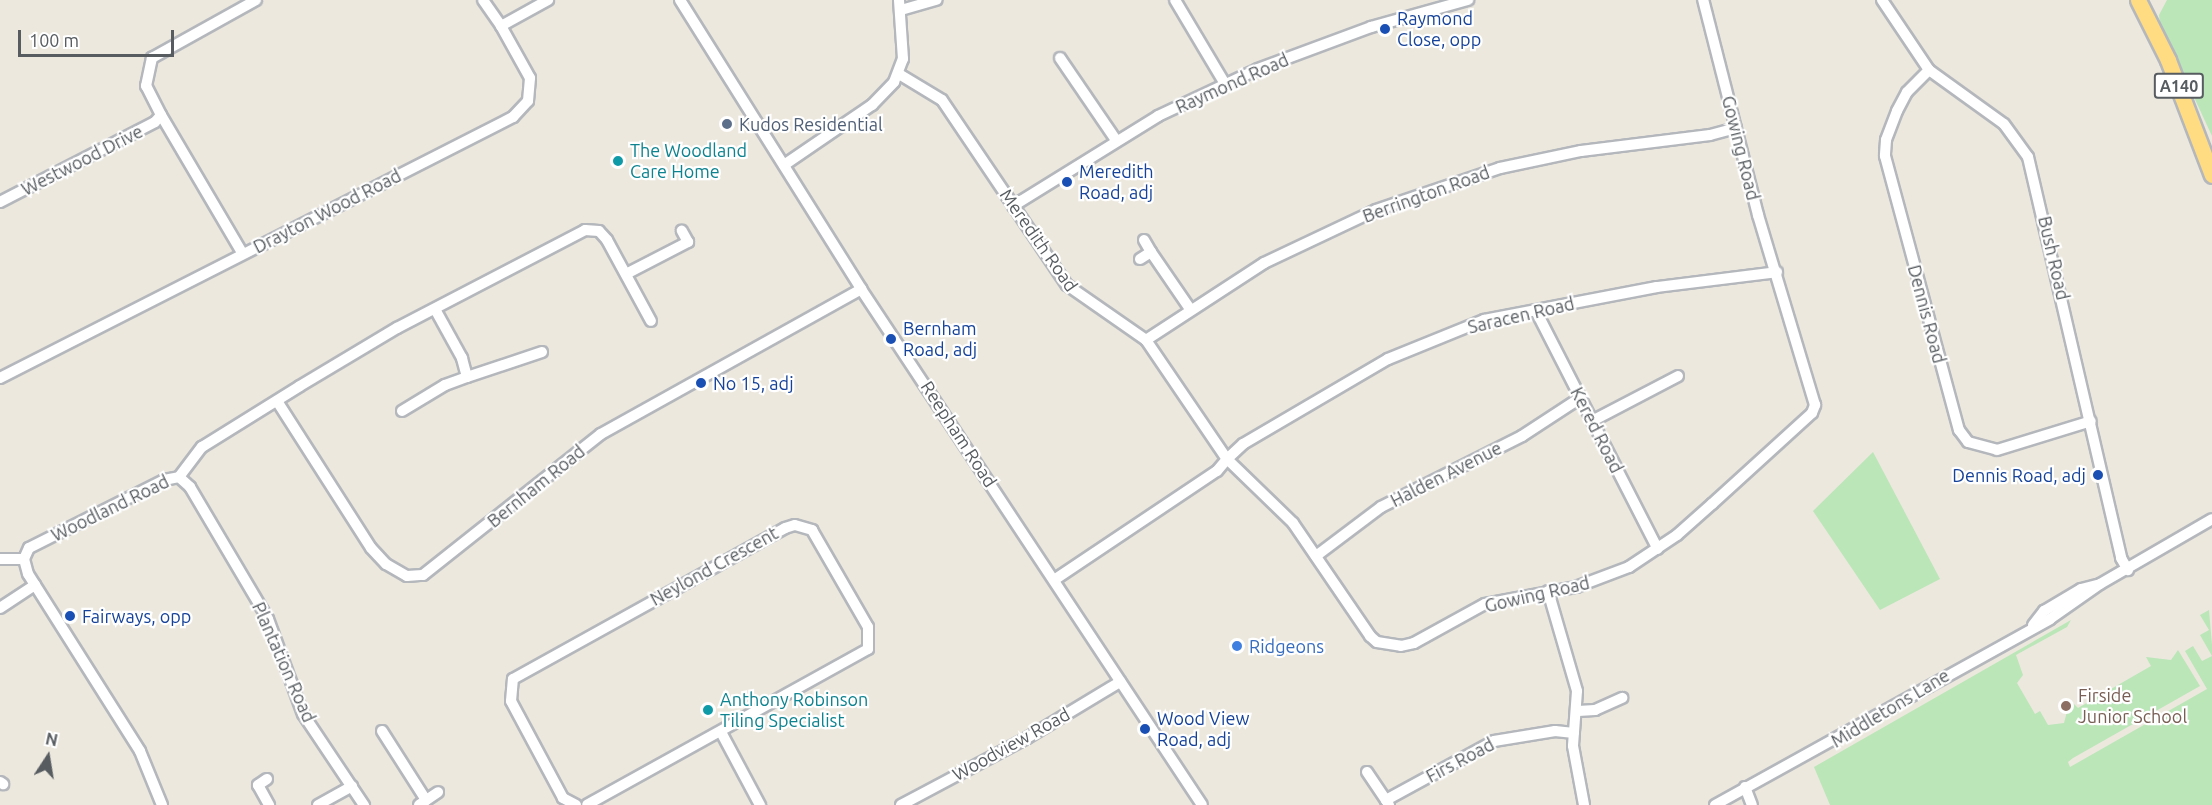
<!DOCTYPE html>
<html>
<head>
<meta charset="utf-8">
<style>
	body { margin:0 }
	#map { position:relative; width:2212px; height:805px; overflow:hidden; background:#ece8de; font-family:Ubuntu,sans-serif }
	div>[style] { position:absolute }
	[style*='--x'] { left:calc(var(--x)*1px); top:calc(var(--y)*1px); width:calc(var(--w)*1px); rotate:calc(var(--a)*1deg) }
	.green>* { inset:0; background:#bae6b8 }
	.roads { filter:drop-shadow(2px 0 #b4b7bc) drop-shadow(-2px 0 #b4b7bc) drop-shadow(0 2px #b4b7bc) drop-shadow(0 -2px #b4b7bc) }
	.minor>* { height:10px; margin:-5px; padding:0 5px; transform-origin:5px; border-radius:5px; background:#fff }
	.highway>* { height:15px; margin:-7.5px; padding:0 7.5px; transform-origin:7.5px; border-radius:7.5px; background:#ffdb82 }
	.dots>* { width:16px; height:16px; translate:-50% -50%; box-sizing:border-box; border:3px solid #fff; border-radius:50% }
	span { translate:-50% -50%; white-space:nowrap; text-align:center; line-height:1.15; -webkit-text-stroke:4.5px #fff; paint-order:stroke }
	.shield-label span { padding:2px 4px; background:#fff; border:2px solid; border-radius:4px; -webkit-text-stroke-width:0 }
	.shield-label { font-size:16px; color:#575c60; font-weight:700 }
	.transit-label { font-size:18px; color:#164399 }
	.left { translate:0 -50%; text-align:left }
	.right { translate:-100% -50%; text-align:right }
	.street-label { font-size:18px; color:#575c60 }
	.service-label { font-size:18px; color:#4e5e75 }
	.culture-label { font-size:18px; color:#0d838f }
	.shop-label { font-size:18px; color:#366cbe }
	.education-label { font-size:18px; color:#785e54 }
	.north { position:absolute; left:18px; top:727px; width:60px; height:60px; -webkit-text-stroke:4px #fff; paint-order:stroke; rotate:12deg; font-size:16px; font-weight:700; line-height:24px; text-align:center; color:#575c60 }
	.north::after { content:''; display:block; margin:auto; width:21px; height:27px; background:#575c60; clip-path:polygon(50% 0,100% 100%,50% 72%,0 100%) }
	.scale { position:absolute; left:18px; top:30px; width:156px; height:27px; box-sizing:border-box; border:3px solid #575c60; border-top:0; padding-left:8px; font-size:18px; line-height:21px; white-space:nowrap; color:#575c60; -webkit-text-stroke:4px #fff; paint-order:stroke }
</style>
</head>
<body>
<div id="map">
	<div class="green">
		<div style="clip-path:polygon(2167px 0,2212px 0,2212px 136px,2160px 24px,2159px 15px)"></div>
		<div style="clip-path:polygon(1873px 452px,1940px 579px,1880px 610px,1813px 511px)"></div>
		<div style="clip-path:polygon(2209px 610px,2212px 645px,2212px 805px,1830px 805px,1814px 767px,2071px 620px,2067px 627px,2016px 655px,2023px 675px,2017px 683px,2035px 714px,2040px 711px,2048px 725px,2064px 723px,2070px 700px,2078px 708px,2151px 666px,2146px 657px,2171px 660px,2178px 650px,2200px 686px,2073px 758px,2068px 762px,2070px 767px,2207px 689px,2185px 651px,2193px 646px,2202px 661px,2212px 656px,2200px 635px,2209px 630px,2200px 615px)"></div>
	</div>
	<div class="roads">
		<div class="minor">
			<div style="--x:483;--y:0;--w:32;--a:55"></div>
			<div style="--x:680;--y:0;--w:341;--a:57.9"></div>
			<div style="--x:861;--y:289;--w:618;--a:56.54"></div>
			<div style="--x:1175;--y:0;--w:98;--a:59.2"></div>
			<div style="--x:1882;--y:0;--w:84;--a:56.1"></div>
			<div style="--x:1929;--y:70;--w:92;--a:35.8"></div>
			<div style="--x:2004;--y:124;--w:41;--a:54"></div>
			<div style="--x:2028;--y:157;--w:412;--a:76.9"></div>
			<div style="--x:2121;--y:558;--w:14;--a:60"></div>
			<div style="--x:901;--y:10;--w:37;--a:-16"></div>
			<div style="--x:1060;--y:58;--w:99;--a:55.7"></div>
			<div style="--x:1929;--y:70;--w:31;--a:135"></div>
			<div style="--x:1907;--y:92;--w:21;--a:118"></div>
			<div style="--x:1897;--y:111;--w:31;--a:111"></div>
			<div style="--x:1886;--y:140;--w:16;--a:94"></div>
			<div style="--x:1885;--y:156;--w:284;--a:74.9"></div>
			<div style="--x:1959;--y:430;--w:15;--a:53"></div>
			<div style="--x:1968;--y:442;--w:30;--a:15"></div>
			<div style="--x:1997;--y:450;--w:98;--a:-17.1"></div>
			<div style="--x:899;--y:74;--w:50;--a:31.2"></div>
			<div style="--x:942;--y:100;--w:223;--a:56"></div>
			<div style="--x:1067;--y:285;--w:96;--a:34.8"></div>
			<div style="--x:1146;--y:340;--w:144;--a:55.8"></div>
			<div style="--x:1227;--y:459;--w:22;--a:-43"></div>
			<div style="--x:1243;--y:444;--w:168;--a:-30.4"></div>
			<div style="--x:1388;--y:359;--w:104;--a:-22.1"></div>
			<div style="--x:1484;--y:320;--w:176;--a:-10.8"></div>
			<div style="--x:1657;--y:287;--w:121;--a:-7.1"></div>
			<div style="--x:161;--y:115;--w:161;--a:59.5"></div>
			<div style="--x:784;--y:165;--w:107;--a:-34.3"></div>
			<div style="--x:872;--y:105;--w:32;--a:-46"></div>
			<div style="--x:894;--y:82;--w:25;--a:-69"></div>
			<div style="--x:903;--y:59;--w:59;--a:-93.9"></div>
			<div style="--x:0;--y:202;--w:174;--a:-27.3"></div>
			<div style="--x:155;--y:122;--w:9;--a:-49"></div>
			<div style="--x:161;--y:115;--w:33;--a:-117"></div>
			<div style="--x:146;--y:86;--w:29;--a:-78"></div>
			<div style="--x:152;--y:58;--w:119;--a:-29.1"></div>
			<div style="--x:1013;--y:206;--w:171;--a:-31.8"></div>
			<div style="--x:1158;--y:116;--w:110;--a:-25.2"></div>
			<div style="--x:1258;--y:69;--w:121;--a:-20.4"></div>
			<div style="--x:1371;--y:27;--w:101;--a:-15.6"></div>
			<div style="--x:1144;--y:240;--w:14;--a:60"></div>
			<div style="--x:1140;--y:259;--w:13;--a:-32"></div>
			<div style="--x:1151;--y:252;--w:69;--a:55.6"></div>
			<div style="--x:626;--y:274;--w:70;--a:-27.3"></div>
			<div style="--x:688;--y:242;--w:13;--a:-119"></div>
			<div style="--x:1536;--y:311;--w:267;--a:62.9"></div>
			<div style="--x:1146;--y:340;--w:141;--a:-33.1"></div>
			<div style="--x:1264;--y:263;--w:124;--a:-25.3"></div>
			<div style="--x:1376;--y:210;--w:131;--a:-18.7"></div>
			<div style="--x:1500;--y:168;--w:83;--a:-11.9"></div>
			<div style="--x:1581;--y:151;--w:130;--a:-7.1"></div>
			<div style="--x:1710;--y:135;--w:27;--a:-15"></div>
			<div style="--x:467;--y:377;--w:79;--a:-18.4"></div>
			<div style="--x:0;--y:378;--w:576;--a:-26.97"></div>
			<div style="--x:513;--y:117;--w:22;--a:-47"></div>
			<div style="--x:528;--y:101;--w:23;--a:-85"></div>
			<div style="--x:530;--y:78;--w:60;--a:-119.1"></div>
			<div style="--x:501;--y:26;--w:54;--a:-29"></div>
			<div style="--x:277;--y:401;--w:174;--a:57.4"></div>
			<div style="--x:371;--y:548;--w:22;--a:47"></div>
			<div style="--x:386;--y:564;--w:24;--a:30"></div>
			<div style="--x:407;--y:576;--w:16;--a:-4"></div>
			<div style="--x:423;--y:575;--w:227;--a:-38.4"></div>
			<div style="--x:601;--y:434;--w:298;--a:-29.1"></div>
			<div style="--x:402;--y:411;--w:50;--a:-31.2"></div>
			<div style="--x:445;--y:385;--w:23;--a:-20"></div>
			<div style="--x:467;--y:377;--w:20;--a:-105"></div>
			<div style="--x:462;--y:358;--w:56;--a:-118.9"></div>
			<div style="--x:1592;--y:421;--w:97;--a:-27.6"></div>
			<div style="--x:179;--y:477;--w:15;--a:42"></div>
			<div style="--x:190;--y:487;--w:153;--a:59.4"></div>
			<div style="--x:268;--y:619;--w:101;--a:69.8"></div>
			<div style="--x:303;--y:714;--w:110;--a:56.2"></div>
			<div style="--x:1316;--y:556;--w:81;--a:-37"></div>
			<div style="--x:1381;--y:507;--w:158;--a:-26.7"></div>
			<div style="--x:1522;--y:436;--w:69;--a:-33.2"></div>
			<div style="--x:0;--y:559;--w:24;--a:0"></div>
			<div style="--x:1054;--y:580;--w:196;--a:-33.8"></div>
			<div style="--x:1217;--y:471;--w:16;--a:-50"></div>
			<div style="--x:1227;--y:459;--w:92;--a:44.1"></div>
			<div style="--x:1293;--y:523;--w:137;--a:55.7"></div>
			<div style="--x:1370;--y:636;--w:9;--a:41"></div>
			<div style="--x:1377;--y:642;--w:24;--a:9"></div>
			<div style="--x:1401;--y:646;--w:13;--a:-13"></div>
			<div style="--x:1414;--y:643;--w:81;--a:-28.8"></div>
			<div style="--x:1485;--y:604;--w:93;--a:-10.6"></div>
			<div style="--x:1576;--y:587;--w:57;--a:-20.7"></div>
			<div style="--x:1629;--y:567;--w:58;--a:-33.7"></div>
			<div style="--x:1677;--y:535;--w:47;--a:-41.5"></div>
			<div style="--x:1712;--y:504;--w:135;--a:-42.3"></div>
			<div style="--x:1812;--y:413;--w:9;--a:-69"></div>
			<div style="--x:1815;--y:405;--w:198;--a:-106.7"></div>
			<div style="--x:1758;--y:215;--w:222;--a:-104.3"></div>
			<div style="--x:1548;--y:591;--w:104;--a:73.8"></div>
			<div style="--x:1577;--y:691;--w:55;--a:94.2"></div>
			<div style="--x:1573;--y:746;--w:60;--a:79.4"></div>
			<div style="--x:0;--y:608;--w:42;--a:-33.3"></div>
			<div style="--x:2033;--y:625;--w:18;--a:-52"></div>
			<div style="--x:2044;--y:611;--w:43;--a:-30.7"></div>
			<div style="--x:2081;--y:589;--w:16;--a:-14"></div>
			<div style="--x:1578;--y:711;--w:17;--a:-3"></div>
			<div style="--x:1595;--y:710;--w:30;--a:-24"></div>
			<div style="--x:382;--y:731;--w:82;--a:57.5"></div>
			<div style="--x:721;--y:732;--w:83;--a:61.9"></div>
			<div style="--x:1367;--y:772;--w:34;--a:56"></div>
			<div style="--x:267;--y:779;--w:11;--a:146"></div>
			<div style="--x:258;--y:785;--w:23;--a:61"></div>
			<div style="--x:0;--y:782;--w:4;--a:34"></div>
			<div style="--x:1745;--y:787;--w:19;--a:69"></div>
			<div style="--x:162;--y:805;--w:58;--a:-112.2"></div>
			<div style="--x:140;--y:751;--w:209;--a:-122.3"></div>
			<div style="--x:28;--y:574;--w:16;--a:-105"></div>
			<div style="--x:24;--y:559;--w:12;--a:-66"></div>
			<div style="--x:29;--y:548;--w:151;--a:-26.7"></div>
			<div style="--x:164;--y:480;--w:15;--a:-11"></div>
			<div style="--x:179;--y:477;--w:38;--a:-53"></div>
			<div style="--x:202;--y:447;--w:115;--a:-31.9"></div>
			<div style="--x:300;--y:386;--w:113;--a:-30.9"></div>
			<div style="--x:397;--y:328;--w:212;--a:-27.5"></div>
			<div style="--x:585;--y:230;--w:14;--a:4"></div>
			<div style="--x:599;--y:231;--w:12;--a:48"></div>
			<div style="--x:607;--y:240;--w:92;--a:61.5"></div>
			<div style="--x:318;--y:805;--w:39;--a:-29"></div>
			<div style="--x:419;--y:805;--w:23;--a:-34"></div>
			<div style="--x:576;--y:805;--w:15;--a:-152"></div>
			<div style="--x:563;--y:798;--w:110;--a:-118.2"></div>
			<div style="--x:511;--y:701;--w:22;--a:-85"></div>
			<div style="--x:513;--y:679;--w:311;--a:-29"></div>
			<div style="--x:785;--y:528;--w:10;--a:-17"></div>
			<div style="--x:795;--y:525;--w:18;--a:16"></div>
			<div style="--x:812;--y:530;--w:112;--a:60"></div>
			<div style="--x:868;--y:627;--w:22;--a:90"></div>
			<div style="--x:868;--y:649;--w:321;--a:151"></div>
			<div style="--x:901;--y:805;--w:143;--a:-28"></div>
			<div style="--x:1027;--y:738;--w:109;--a:-31.1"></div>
			<div style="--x:1389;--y:805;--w:6;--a:-121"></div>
			<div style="--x:1386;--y:800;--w:123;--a:-28.6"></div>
			<div style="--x:1494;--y:741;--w:62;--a:-9.3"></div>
			<div style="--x:1555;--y:731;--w:19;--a:6"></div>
			<div style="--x:1715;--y:805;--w:383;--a:-29"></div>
			<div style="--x:2050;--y:619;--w:61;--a:-35"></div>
			<div style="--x:2100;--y:584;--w:129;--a:-30.1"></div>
		</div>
		<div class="highway">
			<div style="--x:2138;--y:0;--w:67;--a:63.4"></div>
			<div style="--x:2168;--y:60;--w:123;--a:69.1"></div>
		</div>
	</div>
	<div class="dots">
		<div style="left:1385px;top:29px;background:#1a4fb4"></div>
		<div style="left:727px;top:124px;background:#5c6f8a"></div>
		<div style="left:618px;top:161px;background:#0f9aa8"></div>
		<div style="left:1067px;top:182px;background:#1a4fb4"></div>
		<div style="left:891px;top:339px;background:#1a4fb4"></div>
		<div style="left:701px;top:383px;background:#1a4fb4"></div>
		<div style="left:2098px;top:475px;background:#1a4fb4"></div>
		<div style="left:70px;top:616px;background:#1a4fb4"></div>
		<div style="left:1237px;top:646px;background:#3f7fe0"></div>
		<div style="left:2066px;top:706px;background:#8d6e63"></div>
		<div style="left:708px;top:710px;background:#0f9aa8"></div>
		<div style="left:1145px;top:729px;background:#1a4fb4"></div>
	</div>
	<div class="shield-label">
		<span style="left:2179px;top:86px">A140</span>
	</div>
	<div class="transit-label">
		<span class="left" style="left:1397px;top:29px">Raymond<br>Close, opp</span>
		<span class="left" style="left:1079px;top:182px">Meredith<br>Road, adj</span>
		<span class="left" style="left:903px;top:339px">Bernham<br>Road, adj</span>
		<span class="left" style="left:713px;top:383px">No 15, adj</span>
		<span class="right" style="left:2086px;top:475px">Dennis Road, adj</span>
		<span class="left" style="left:82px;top:616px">Fairways, opp</span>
		<span class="left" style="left:1157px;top:729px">Wood View<br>Road, adj</span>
	</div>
	<div class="street-label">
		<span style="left:1232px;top:83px;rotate:-24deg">Raymond Road</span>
		<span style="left:1741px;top:148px;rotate:76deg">Gowing Road</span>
		<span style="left:82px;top:160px;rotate:-27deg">Westwood Drive</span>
		<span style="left:1426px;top:194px;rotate:-20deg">Berrington Road</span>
		<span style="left:327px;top:211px;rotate:-27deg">Drayton Wood Road</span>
		<span style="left:1039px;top:240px;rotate:55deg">Meredith Road</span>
		<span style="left:2054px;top:258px;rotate:77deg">Bush Road</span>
		<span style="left:1927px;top:314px;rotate:75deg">Dennis Road</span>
		<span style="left:1521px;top:315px;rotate:-13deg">Saracen Road</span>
		<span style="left:1597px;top:430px;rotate:63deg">Kered Road</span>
		<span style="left:959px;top:434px;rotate:57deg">Reepham Road</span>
		<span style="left:1446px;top:474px;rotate:-27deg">Halden Avenue</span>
		<span style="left:536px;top:486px;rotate:-39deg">Bernham Road</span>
		<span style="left:110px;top:508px;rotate:-26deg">Woodland Road</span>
		<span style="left:714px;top:566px;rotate:-29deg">Neylond Crescent</span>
		<span style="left:1537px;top:594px;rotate:-13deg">Gowing Road</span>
		<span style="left:284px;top:662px;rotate:66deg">Plantation Road</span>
		<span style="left:1890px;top:708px;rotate:-31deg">Middletons Lane</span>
		<span style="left:1011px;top:744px;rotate:-29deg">Woodview Road</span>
		<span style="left:1460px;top:760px;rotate:-28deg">Firs Road</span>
	</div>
	<div class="service-label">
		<span class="left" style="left:739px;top:124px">Kudos Residential</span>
	</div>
	<div class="culture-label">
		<span class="left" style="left:630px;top:161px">The Woodland<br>Care Home</span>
		<span class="left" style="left:720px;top:710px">Anthony Robinson<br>Tiling Specialist</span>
	</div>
	<div class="shop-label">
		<span class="left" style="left:1249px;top:646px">Ridgeons</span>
	</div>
	<div class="education-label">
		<span class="left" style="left:2078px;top:706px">Firside<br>Junior School</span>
	</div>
	<div class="north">N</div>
	<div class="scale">100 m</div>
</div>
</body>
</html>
